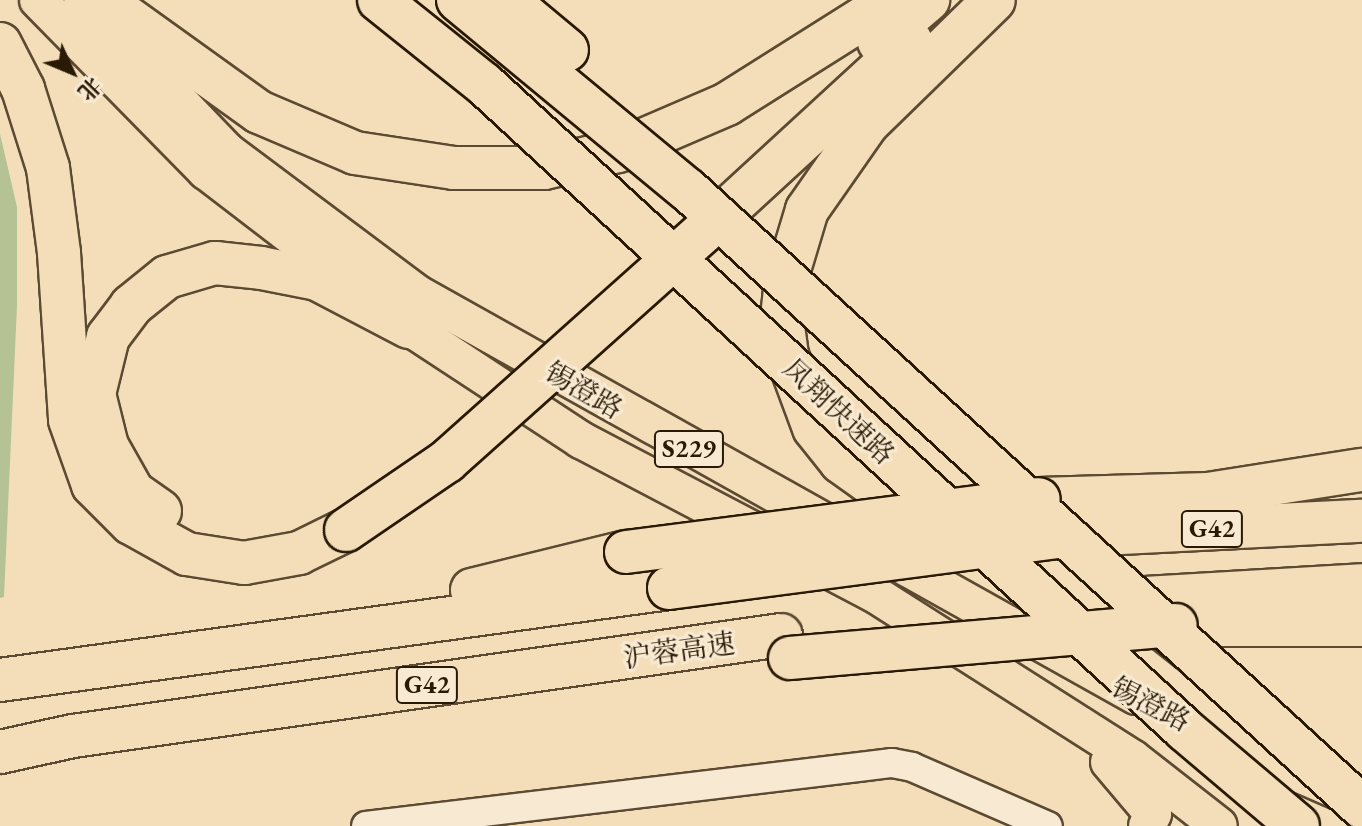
<!DOCTYPE html>
<html>
<head>
<meta charset="utf-8">
<style>
	body { margin:0 }
	#map { position:relative; width:1362px; height:826px; overflow:hidden; background:#f4deba; font-family:"EB Garamond","Noto Serif SC",serif }
	div>[style] { position:absolute }
	[style*='--x'] { left:calc(var(--x)*1px); top:calc(var(--y)*1px); width:calc(var(--w)*1px); rotate:calc(var(--a)*1deg) }
	.green>* { inset:0; background:#b5c294 }
	.roads { filter:drop-shadow(2px 0 #5c4a32) drop-shadow(-2px 0 #5c4a32) drop-shadow(0 2px #5c4a32) drop-shadow(0 -2px #5c4a32) }
	.minor>* { height:28px; margin:-14px; padding:0 14px; transform-origin:14px; border-radius:14px; background:#f8ead2 }
	.major>* { height:36px; margin:-18px; padding:0 18px; transform-origin:18px; border-radius:18px; background:#f4deba }
	.highway>* { height:42px; margin:-21px; padding:0 21px; transform-origin:21px; border-radius:21px; background:#f4deba }
	.bridges { filter:drop-shadow(2px 0 #291905) drop-shadow(-2px 0 #291905) drop-shadow(0 2px #291905) drop-shadow(0 -2px #291905) }
	.highway-bridge>* { height:42px; margin:-21px; padding:0 21px; transform-origin:21px; border-radius:21px; background:#f4deba }
	span { translate:-50% -50%; white-space:nowrap; text-align:center; line-height:1.15; -webkit-text-stroke:6px #f8ead2; paint-order:stroke }
	.shield-label span { padding:2px 6px; background:#f8ead2; border:2px solid; border-radius:6px; -webkit-text-stroke-width:0 }
	.shield-label { font-size:26px; color:#291905; font-weight:700 }
	.street-label { font-size:28px; color:#291905 }
	.north { position:absolute; left:32px; top:32px; width:80px; height:80px; -webkit-text-stroke:6px #f8ead2; paint-order:stroke; rotate:134deg; font-size:22px; font-weight:700; line-height:32px; text-align:center; color:#291905 }
	.north::after { content:''; display:block; margin:auto; width:28px; height:36px; background:#291905; clip-path:polygon(50% 0,100% 100%,50% 72%,0 100%) }
</style>
</head>
<body>
<div id="map">
	<div class="green">
		<div style="clip-path:polygon(0 134px,17px 207px,17px 306px,4px 597px,0 598px)"></div>
	</div>
	<div class="roads">
		<div class="minor">
			<div style="--x:366;--y:826;--w:530;--a:-6.83"></div>
			<div style="--x:892;--y:763;--w:20;--a:11"></div>
			<div style="--x:912;--y:767;--w:148;--a:23.5"></div>
		</div>
		<div class="major">
			<div style="--x:38;--y:0;--w:240;--a:45.5"></div>
			<div style="--x:206;--y:171;--w:256;--a:37.5"></div>
			<div style="--x:409;--y:327;--w:206;--a:33.3"></div>
			<div style="--x:581;--y:440;--w:330;--a:27.7"></div>
			<div style="--x:873;--y:593;--w:307;--a:32.5"></div>
			<div style="--x:1132;--y:758;--w:110;--a:38"></div>
			<div style="--x:82;--y:0;--w:211;--a:46.2"></div>
			<div style="--x:228;--y:152;--w:237;--a:36.8"></div>
			<div style="--x:418;--y:294;--w:823;--a:29.24"></div>
			<div style="--x:1224;--y:741;--w:124;--a:23.7"></div>
			<div style="--x:1109;--y:762;--w:68;--a:49.8"></div>
			<div style="--x:1153;--y:814;--w:13;--a:117"></div>
		</div>
		<div class="highway">
			<div style="--x:103;--y:0;--w:192;--a:35.7"></div>
			<div style="--x:259;--y:112;--w:104;--a:23.1"></div>
			<div style="--x:355;--y:153;--w:100;--a:8.6"></div>
			<div style="--x:454;--y:168;--w:90;--a:0"></div>
			<div style="--x:544;--y:168;--w:76;--a:-12.9"></div>
			<div style="--x:618;--y:151;--w:119;--a:-23.3"></div>
			<div style="--x:727;--y:104;--w:195;--a:-32.2"></div>
			<div style="--x:879;--y:42;--w:65;--a:-40.6"></div>
			<div style="--x:0;--y:44;--w:51;--a:62.9"></div>
			<div style="--x:23;--y:89;--w:83;--a:72.4"></div>
			<div style="--x:48;--y:168;--w:86;--a:82.6"></div>
			<div style="--x:59;--y:253;--w:167;--a:86.2"></div>
			<div style="--x:70;--y:420;--w:69;--a:70.5"></div>
			<div style="--x:93;--y:485;--w:54;--a:45"></div>
			<div style="--x:131;--y:523;--w:64;--a:29"></div>
			<div style="--x:187;--y:554;--w:58;--a:9"></div>
			<div style="--x:244;--y:563;--w:56;--a:-10.3"></div>
			<div style="--x:299;--y:553;--w:52;--a:-26.1"></div>
			<div style="--x:715;--y:221;--w:266;--a:-42.6"></div>
			<div style="--x:1039;--y:499;--w:169;--a:-1.7"></div>
			<div style="--x:1208;--y:494;--w:156;--a:-8.9"></div>
			<div style="--x:160;--y:511;--w:33;--a:-145"></div>
			<div style="--x:133;--y:492;--w:53;--a:-119.5"></div>
			<div style="--x:107;--y:446;--w:54;--a:-104"></div>
			<div style="--x:94;--y:394;--w:59;--a:-76.2"></div>
			<div style="--x:108;--y:337;--w:39;--a:-53"></div>
			<div style="--x:131;--y:306;--w:46;--a:-38.9"></div>
			<div style="--x:167;--y:277;--w:50;--a:-16.3"></div>
			<div style="--x:215;--y:263;--w:46;--a:6.2"></div>
			<div style="--x:261;--y:268;--w:57;--a:11.1"></div>
			<div style="--x:317;--y:279;--w:104;--a:27.6"></div>
			<div style="--x:936;--y:530;--w:117;--a:-144.4"></div>
			<div style="--x:841;--y:462;--w:43;--a:-128.5"></div>
			<div style="--x:814;--y:428;--w:78;--a:-110.3"></div>
			<div style="--x:787;--y:355;--w:37;--a:-98"></div>
			<div style="--x:782;--y:318;--w:38;--a:-84"></div>
			<div style="--x:786;--y:280;--w:73;--a:-73.3"></div>
			<div style="--x:807;--y:210;--w:105;--a:-55.1"></div>
			<div style="--x:867;--y:124;--w:177;--a:-44.3"></div>
			<div style="--x:1062;--y:536;--w:300;--a:-2.9"></div>
			<div style="--x:472;--y:590;--w:159;--a:-13.9"></div>
			<div style="--x:1145;--y:598;--w:217;--a:-3.4"></div>
			<div style="--x:1176;--y:625;--w:186;--a:0"></div>
			<div style="--x:1128;--y:658;--w:154;--a:38.4"></div>
			<div style="--x:0;--y:680;--w:675;--a:-7.83"></div>
			<div style="--x:0;--y:752;--w:75;--a:-12.4"></div>
			<div style="--x:73;--y:736;--w:715;--a:-8.12"></div>
		</div>
	</div>
	<div class="bridges">
		<div class="highway-bridge">
			<div style="--x:379;--y:0;--w:134;--a:38.7"></div>
			<div style="--x:484;--y:84;--w:953;--a:42.66"></div>
			<div style="--x:1185;--y:730;--w:148;--a:40.3"></div>
			<div style="--x:458;--y:0;--w:298;--a:39.6"></div>
			<div style="--x:688;--y:190;--w:914;--a:42.47"></div>
			<div style="--x:507;--y:0;--w:78;--a:39.8"></div>
			<div style="--x:346;--y:530;--w:122;--a:-34.3"></div>
			<div style="--x:447;--y:461;--w:360;--a:-41.8"></div>
			<div style="--x:626;--y:552;--w:416;--a:-7.3"></div>
			<div style="--x:669;--y:588;--w:396;--a:-7.5"></div>
			<div style="--x:790;--y:658;--w:387;--a:-4.9"></div>
		</div>
	</div>
	<div class="shield-label">
		<span style="left:689px;top:449px">S229</span>
		<span style="left:1212px;top:529px">G42</span>
		<span style="left:427px;top:685px">G42</span>
	</div>
	<div class="street-label">
		<span style="left:584px;top:390px;rotate:30deg">锡澄路</span>
		<span style="left:839px;top:411px;rotate:43deg">凤翔快速路</span>
		<span style="left:679px;top:650px;rotate:-8deg">沪蓉高速</span>
		<span style="left:1151px;top:704px;rotate:27deg">锡澄路</span>
	</div>
	<div class="north">北</div>
</div>
</body>
</html>
